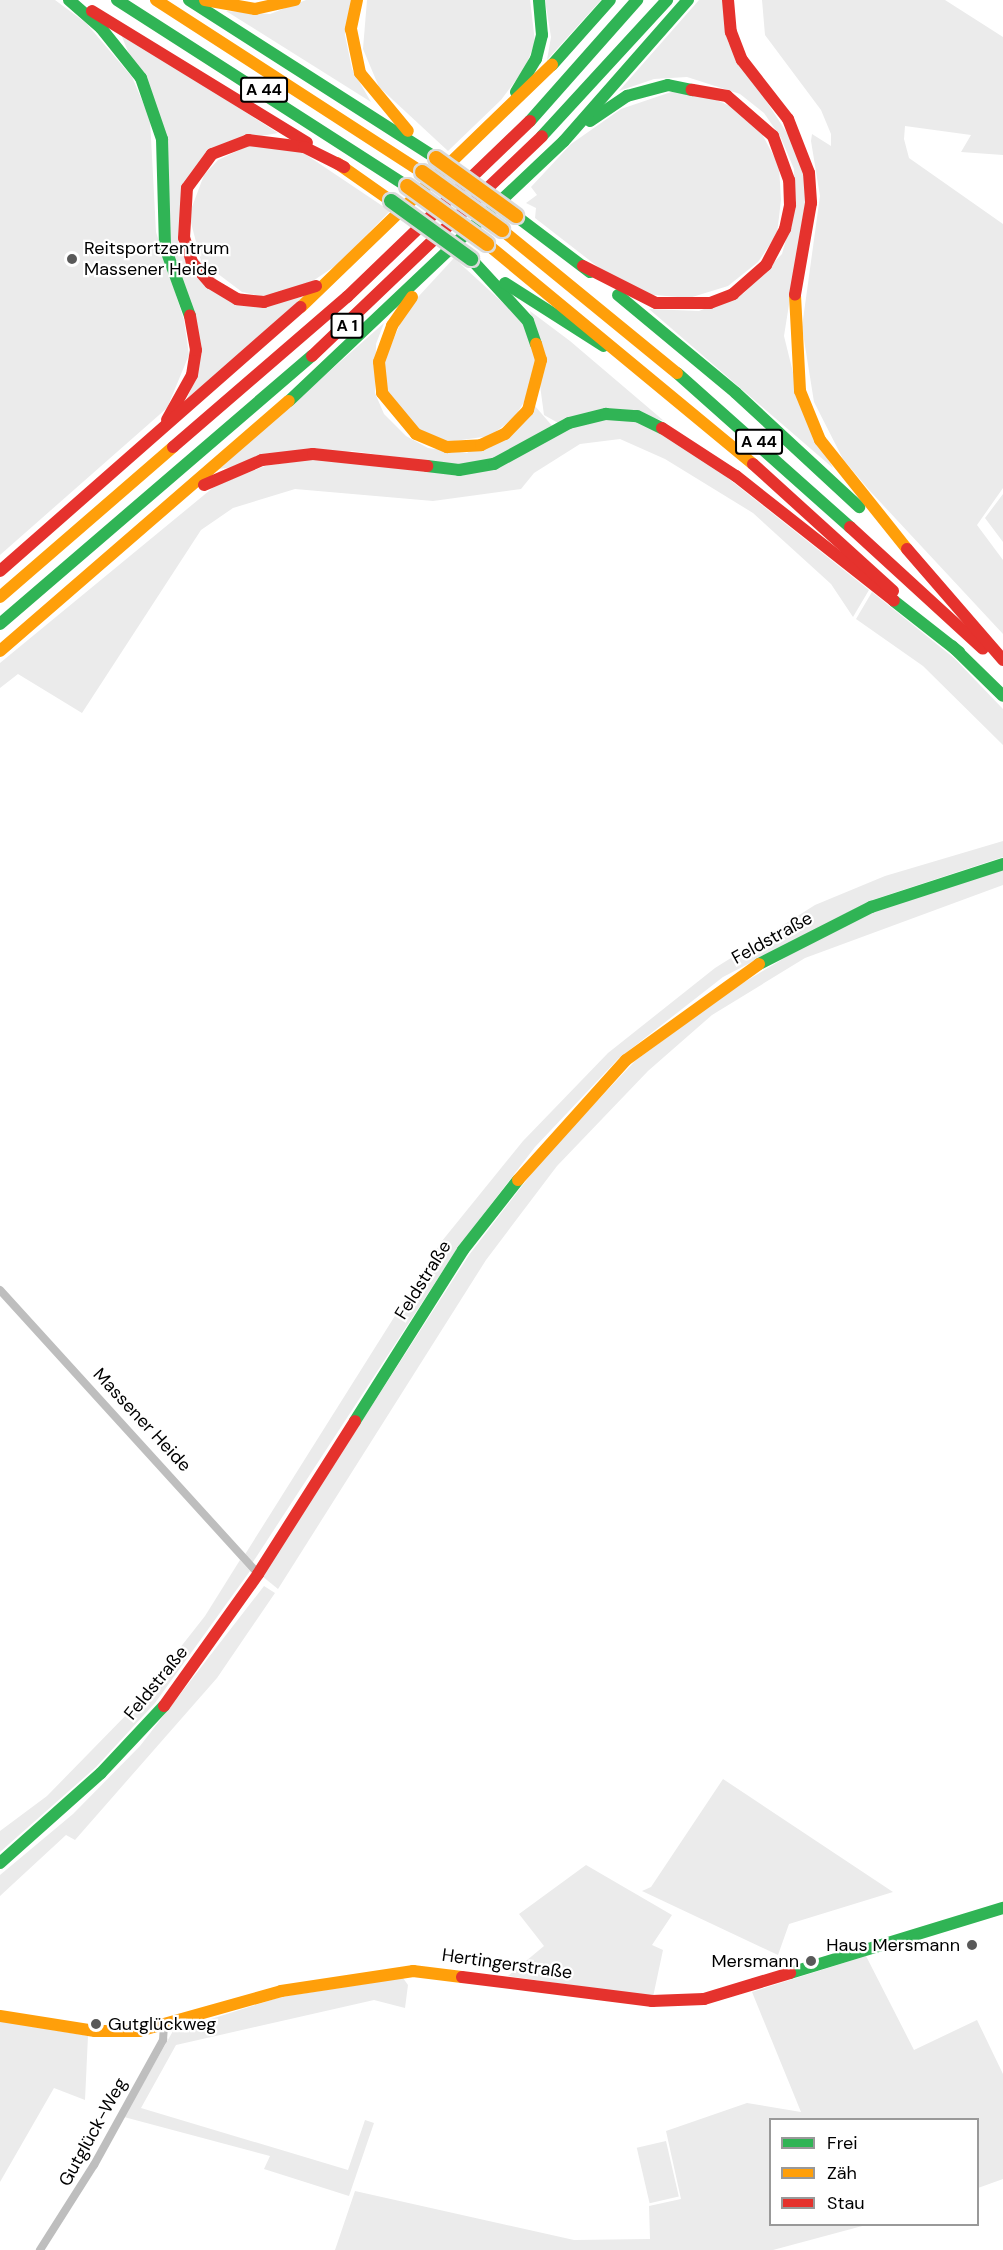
<!DOCTYPE html>
<html>
<head>
<meta charset="utf-8">
<style>
	body { margin:0 }
	#map { position:relative; width:1003px; height:2250px; overflow:hidden; background:#fff; font-family:"DM Sans",sans-serif }
	div>[style] { position:absolute }
	[style*='--x'] { left:calc(var(--x)*1px); top:calc(var(--y)*1px); width:calc(var(--w)*1px); rotate:calc(var(--a)*1deg) }
	.green>* { inset:0; background:#ebebeb; transform-origin:0 0 }
	.street>* { height:8px; margin:-4px; padding:0 4px; transform-origin:4px; border-radius:4px; background:#bebebe }
	.fast>* { height:12px; margin:-6px; padding:0 6px; transform-origin:6px; border-radius:6px; background:#30b455 }
	.slow>* { height:12px; margin:-6px; padding:0 6px; transform-origin:6px; border-radius:6px; background:#ff9f0a }
	.jam>* { height:12px; margin:-6px; padding:0 6px; transform-origin:6px; border-radius:6px; background:#e5322d }
	.bridges { filter:drop-shadow(2px 0 #dbdbdb) drop-shadow(-2px 0 #dbdbdb) drop-shadow(0 2px #dbdbdb) drop-shadow(0 -2px #dbdbdb) }
	.fast-bridge>* { height:14px; margin:-7px; padding:0 7px; transform-origin:7px; border-radius:7px; background:#30b455 }
	.slow-bridge>* { height:14px; margin:-7px; padding:0 7px; transform-origin:7px; border-radius:7px; background:#ff9f0a }
	.dots>* { width:16px; height:16px; translate:-50% -50%; box-sizing:border-box; border:3px solid #fff; border-radius:50% }
	span { translate:-50% -50%; white-space:nowrap; text-align:center; line-height:1.15; -webkit-text-stroke:4.5px #fff; paint-order:stroke }
	.shield-label span { padding:2px 4px; background:#fff; border:2px solid; border-radius:4px; -webkit-text-stroke-width:0 }
	.shield-label { font-size:16px; color:#000; font-weight:700 }
	.poi-label { font-size:18px; color:#000 }
	.left { translate:0 -50%; text-align:left }
	.right { translate:-100% -50%; text-align:right }
	.street-label { font-size:18px; color:#000 }
	.legend { position:absolute; left:769px; top:2118px; width:210px; height:108px; box-sizing:border-box; background:#fff; border:2px solid #999; margin:0; padding:8px 10px; list-style:none; font-size:18px; color:#000 }
	.legend li { display:flex; align-items:center; gap:12px; height:30px }
	.legend b { width:30px; border:2px solid #999 }
</style>
</head>
<body>
<div id="map">
	<div class="green">
		<div style="clip-path:polygon(0 0,55px 0,86px 23px,132px 77px,150px 119px,156px 232px,184px 320px,189px 355px,167px 408px,0 555px)"></div>
		<div style="clip-path:polygon(306px 0,351px 0,345px 35px,352px 69px,371px 102px,226px 11px,270px 14px)"></div>
		<div style="clip-path:polygon(367px 0,530px 0,535px 42px,525px 68px,501px 100px,448px 151px,379px 87px,363px 49px)"></div>
		<div style="clip-path:polygon(545px 0,601px 0,547px 60px,551px 37px)"></div>
		<div style="clip-path:polygon(699px 0,724px 0,728px 42px,800px 153px,807px 191px,784px 336px,803px 413px,833px 468px,649px 309px,699px 311px,744px 293px,782px 254px,795px 207px,794px 169px,781px 138px,764px 113px,740px 94px,687px 77px,654px 79px,619px 91px)"></div>
		<div style="clip-path:polygon(762px 0,945px 0,1003px 37px,1003px 155px,961px 152px,971px 135px,905px 126px,904px 139px,909px 158px,1003px 224px,1003px 488px,977px 525px,1003px 560px,1003px 634px,869px 490px,843px 459px,814px 402px,802px 327px,820px 196px,811px 141px,812px 134px,831px 146px,831px 134px,821px 110px,765px 35px)"></div>
		<div style="clip-path:polygon(120px 32px,278px 133px,227px 142px,183px 191px,180px 239px,237px 302px,305px 296px,186px 401px,197px 375px,170px 248px,164px 139px)"></div>
		<div style="clip-path:polygon(677px 90px,706px 95px,734px 108px,761px 132px,779px 166px,781px 200px,777px 234px,758px 262px,728px 286px,689px 298px,644px 294px,611px 277px,535px 218px,536px 208px,526px 203px,537px 195px,531px 187px,571px 144px,621px 109px)"></div>
		<div style="clip-path:polygon(252px 144px,302px 152px,390px 211px,338px 264px,301px 289px,261px 296px,242px 292px,201px 261px,189px 215px,204px 175px,218px 160px)"></div>
		<div style="clip-path:polygon(454px 258px,523px 321px,536px 358px,531px 391px,514px 418px,490px 436px,447px 442px,416px 431px,386px 393px,383px 364px,406px 310px)"></div>
		<div style="clip-path:polygon(530px 311px,570px 341px,664px 421px,638px 413px,560px 424px,544px 415px)"></div>
		<div style="clip-path:polygon(384px 323px,376px 344px,375px 393px,384px 414px,406px 436px,428px 448px,467px 453px,535px 406px,554px 428px,493px 460px,459px 466px,352px 451px,219px 469px)"></div>
		<div style="clip-path:polygon(607px 418px,636px 420px,676px 437px,869px 590px,853px 617px,831px 584px,753px 513px,665px 459px,620px 439px,580px 444px,534px 473px,521px 489px,433px 501px,295px 489px,233px 508px,201px 530px,82px 713px,18px 674px,0 688px,0 663px,215px 486px,265px 466px,314px 459px,460px 475px,572px 426px)"></div>
		<div style="clip-path:polygon(1003px 494px,1003px 542px,985px 518px)"></div>
		<div style="clip-path:polygon(872px 592px,954px 658px,1003px 709px,1003px 745px,923px 666px,856px 619px)"></div>
		<div style="clip-path:polygon(1003px 841px,1003px 857px,872px 900px,723px 977px,618px 1059px,535px 1147px,459px 1246px,251px 1565px,244px 1556px,442px 1241px,523px 1141px,608px 1053px,715px 968px,815px 905px,885px 876px)"></div>
		<div style="clip-path:polygon(1003px 870px,1003px 885px,805px 958px,712px 1015px,648px 1071px,557px 1166px,486px 1260px,278px 1589px,262px 1576px,469px 1255px,545px 1156px,635px 1061px,731px 990px,801px 948px,874px 911px)"></div>
		<div style="clip-path:polygon(240px 1560px,250px 1571px,155px 1703px,96px 1767px,0 1852px,0 1831px,47px 1796px,132px 1709px,205px 1616px)"></div>
		<div style="clip-path:polygon(264px 1586px,275px 1593px,217px 1678px,75px 1840px,66px 1835px,0 1896px,0 1875px,73px 1814px,140px 1746px)"></div>
		<div style="clip-path:polygon(723px 1779px,893px 1892px,789px 1924px,778px 1955px,642px 1891px,651px 1887px)"></div>
		<div style="clip-path:polygon(586px 1865px,672px 1915px,652px 1945px,663px 1950px,653px 1997px,508px 1976px,544px 1946px,519px 1914px)"></div>
		<div style="clip-path:polygon(866px 1956px,914px 2050px,977px 2020px,1003px 2074px,1003px 2179px,978px 2188px,978px 2120px,770px 2120px,770px 2224px,866px 2225px,773px 2250px,335px 2250px,355px 2191px,574px 2240px,650px 2239px,649px 2206px,681px 2199px,666px 2131px,747px 2103px,801px 2112px,752px 1992px)"></div>
		<div style="clip-path:polygon(403px 1978px,408px 1985px,405px 2008px,374px 2000px,176px 2045px,141px 2108px,348px 2170px,365px 2120px,374px 2123px,349px 2196px,264px 2169px,270px 2156px,124px 2117px,173px 2031px,281px 1997px)"></div>
		<div style="clip-path:polygon(0 2021px,88px 2036px,85px 2100px,54px 2088px,0 2182px)"></div>
		<div style="left:666px;top:2141px;width:57px;height:30px;rotate:77deg"></div>
	</div>
	<div class="street">
		<div style="--x:0;--y:1290;--w:384;--a:47.7"></div>
		<div style="--x:40;--y:2250;--w:101;--a:-57.6"></div>
		<div style="--x:94;--y:2165;--w:143;--a:-61.1"></div>
		<div style="--x:163;--y:2040;--w:14;--a:-86"></div>
	</div>
	<div class="fast">
		<div style="--x:69;--y:0;--w:43;--a:41.2"></div>
		<div style="--x:101;--y:28;--w:64;--a:51.3"></div>
		<div style="--x:141;--y:78;--w:65;--a:71"></div>
		<div style="--x:162;--y:139;--w:108;--a:88.4"></div>
		<div style="--x:165;--y:247;--w:73;--a:70.1"></div>
		<div style="--x:117;--y:0;--w:345;--a:32.7"></div>
		<div style="--x:189;--y:0;--w:293;--a:32.6"></div>
		<div style="--x:552;--y:65;--w:87;--a:-48.3"></div>
		<div style="--x:516;--y:92;--w:39;--a:-59"></div>
		<div style="--x:536;--y:59;--w:25;--a:-76"></div>
		<div style="--x:542;--y:35;--w:35;--a:-95"></div>
		<div style="--x:530;--y:121;--w:162;--a:-48.5"></div>
		<div style="--x:590;--y:121;--w:45;--a:-34"></div>
		<div style="--x:627;--y:96;--w:42;--a:-15"></div>
		<div style="--x:668;--y:85;--w:25;--a:12"></div>
		<div style="--x:542;--y:136;--w:185;--a:-47.4"></div>
		<div style="--x:516;--y:216;--w:93;--a:37.1"></div>
		<div style="--x:471;--y:259;--w:84;--a:47.4"></div>
		<div style="--x:528;--y:321;--w:24;--a:71"></div>
		<div style="--x:505;--y:283;--w:117;--a:32.5"></div>
		<div style="--x:618;--y:295;--w:153;--a:39.7"></div>
		<div style="--x:736;--y:393;--w:168;--a:42.8"></div>
		<div style="--x:677;--y:373;--w:232;--a:41.7"></div>
		<div style="--x:289;--y:401;--w:378;--a:-43.4"></div>
		<div style="--x:564;--y:141;--w:188;--a:-48.7"></div>
		<div style="--x:427;--y:466;--w:32;--a:7"></div>
		<div style="--x:459;--y:470;--w:36;--a:-10"></div>
		<div style="--x:494;--y:464;--w:85;--a:-28.7"></div>
		<div style="--x:569;--y:423;--w:38;--a:-14"></div>
		<div style="--x:606;--y:414;--w:31;--a:4"></div>
		<div style="--x:637;--y:416;--w:28;--a:26"></div>
		<div style="--x:894;--y:601;--w:83;--a:38.1"></div>
		<div style="--x:0;--y:624;--w:411;--a:-40.7"></div>
		<div style="--x:952;--y:646;--w:71;--a:44.4"></div>
		<div style="--x:759;--y:964;--w:126;--a:-27"></div>
		<div style="--x:871;--y:907;--w:139;--a:-18"></div>
		<div style="--x:355;--y:1421;--w:202;--a:-57.7"></div>
		<div style="--x:463;--y:1250;--w:89;--a:-51.8"></div>
		<div style="--x:0;--y:1863;--w:135;--a:-41.7"></div>
		<div style="--x:101;--y:1773;--w:92;--a:-46.8"></div>
		<div style="--x:790;--y:1973;--w:223;--a:-17"></div>
	</div>
	<div class="slow">
		<div style="--x:156;--y:0;--w:317;--a:32.9"></div>
		<div style="--x:205;--y:0;--w:51;--a:10.2"></div>
		<div style="--x:255;--y:9;--w:41;--a:-12.7"></div>
		<div style="--x:357;--y:0;--w:30;--a:102"></div>
		<div style="--x:351;--y:29;--w:45;--a:78.4"></div>
		<div style="--x:360;--y:73;--w:75;--a:50.4"></div>
		<div style="--x:337;--y:163;--w:66;--a:35.1"></div>
		<div style="--x:502;--y:230;--w:226;--a:39.3"></div>
		<div style="--x:487;--y:244;--w:345;--a:39.6"></div>
		<div style="--x:795;--y:295;--w:96;--a:87"></div>
		<div style="--x:800;--y:391;--w:53;--a:67.8"></div>
		<div style="--x:820;--y:440;--w:139;--a:51.4"></div>
		<div style="--x:412;--y:297;--w:35;--a:125"></div>
		<div style="--x:392;--y:326;--w:38;--a:110"></div>
		<div style="--x:379;--y:362;--w:31;--a:84"></div>
		<div style="--x:382;--y:393;--w:53;--a:50.3"></div>
		<div style="--x:416;--y:434;--w:34;--a:23"></div>
		<div style="--x:447;--y:447;--w:34;--a:-3"></div>
		<div style="--x:481;--y:445;--w:26;--a:-25"></div>
		<div style="--x:505;--y:434;--w:33;--a:-46"></div>
		<div style="--x:528;--y:410;--w:52;--a:-75.4"></div>
		<div style="--x:541;--y:360;--w:17;--a:-107"></div>
		<div style="--x:301;--y:307;--w:349;--a:-44"></div>
		<div style="--x:0;--y:597;--w:229;--a:-40.9"></div>
		<div style="--x:0;--y:651;--w:382;--a:-40.9"></div>
		<div style="--x:518;--y:1180;--w:161;--a:-48"></div>
		<div style="--x:626;--y:1060;--w:164;--a:-35.8"></div>
		<div style="--x:0;--y:2016;--w:96;--a:9"></div>
		<div style="--x:95;--y:2031;--w:44;--a:0"></div>
		<div style="--x:139;--y:2031;--w:148;--a:-15.7"></div>
		<div style="--x:281;--y:1991;--w:134;--a:-8.6"></div>
		<div style="--x:413;--y:1971;--w:49;--a:7"></div>
	</div>
	<div class="jam">
		<div style="--x:728;--y:0;--w:32;--a:85"></div>
		<div style="--x:731;--y:32;--w:30;--a:69"></div>
		<div style="--x:742;--y:60;--w:75;--a:52.1"></div>
		<div style="--x:788;--y:119;--w:58;--a:68.7"></div>
		<div style="--x:809;--y:173;--w:30;--a:86"></div>
		<div style="--x:811;--y:203;--w:93;--a:99.9"></div>
		<div style="--x:92;--y:11;--w:252;--a:31.5"></div>
		<div style="--x:583;--y:266;--w:82;--a:26.9"></div>
		<div style="--x:656;--y:303;--w:54;--a:0"></div>
		<div style="--x:710;--y:303;--w:25;--a:-21"></div>
		<div style="--x:733;--y:294;--w:44;--a:-41.3"></div>
		<div style="--x:766;--y:265;--w:41;--a:-62.2"></div>
		<div style="--x:785;--y:229;--w:25;--a:-78"></div>
		<div style="--x:790;--y:205;--w:25;--a:-92"></div>
		<div style="--x:789;--y:180;--w:47;--a:-110"></div>
		<div style="--x:773;--y:136;--w:61;--a:-139"></div>
		<div style="--x:727;--y:96;--w:36;--a:-170"></div>
		<div style="--x:316;--y:286;--w:54;--a:162.9"></div>
		<div style="--x:264;--y:302;--w:27;--a:-174"></div>
		<div style="--x:237;--y:299;--w:31;--a:-149"></div>
		<div style="--x:210;--y:283;--w:28;--a:-131"></div>
		<div style="--x:192;--y:262;--w:25;--a:-108"></div>
		<div style="--x:184;--y:238;--w:50;--a:-86.6"></div>
		<div style="--x:187;--y:188;--w:42;--a:-53.7"></div>
		<div style="--x:212;--y:154;--w:39;--a:-21"></div>
		<div style="--x:248;--y:140;--w:56;--a:7.1"></div>
		<div style="--x:304;--y:147;--w:45;--a:26.6"></div>
		<div style="--x:312;--y:356;--w:318;--a:-43.7"></div>
		<div style="--x:167;--y:420;--w:51;--a:-60.9"></div>
		<div style="--x:192;--y:375;--w:25;--a:-81"></div>
		<div style="--x:196;--y:350;--w:35;--a:-100"></div>
		<div style="--x:662;--y:428;--w:88;--a:33"></div>
		<div style="--x:736;--y:476;--w:201;--a:38.3"></div>
		<div style="--x:173;--y:447;--w:230;--a:-40.8"></div>
		<div style="--x:347;--y:297;--w:254;--a:-43.9"></div>
		<div style="--x:753;--y:464;--w:189;--a:42.2"></div>
		<div style="--x:204;--y:485;--w:63;--a:-23.3"></div>
		<div style="--x:262;--y:460;--w:51;--a:-6.7"></div>
		<div style="--x:313;--y:454;--w:115;--a:6"></div>
		<div style="--x:850;--y:527;--w:180;--a:42.5"></div>
		<div style="--x:907;--y:549;--w:147;--a:49.1"></div>
		<div style="--x:0;--y:571;--w:400;--a:-41.3"></div>
		<div style="--x:164;--y:1706;--w:162;--a:-54.5"></div>
		<div style="--x:258;--y:1574;--w:181;--a:-57.6"></div>
		<div style="--x:462;--y:1977;--w:192;--a:7.2"></div>
		<div style="--x:652;--y:2001;--w:52;--a:-2.2"></div>
		<div style="--x:704;--y:1999;--w:90;--a:-16.8"></div>
	</div>
	<div class="bridges">
		<div class="fast-bridge">
			<div style="--x:391;--y:201;--w:99;--a:35.9"></div>
		</div>
		<div class="slow-bridge">
			<div style="--x:436;--y:158;--w:99;--a:35.9"></div>
			<div style="--x:422;--y:172;--w:99;--a:35.9"></div>
			<div style="--x:407;--y:186;--w:99;--a:35.9"></div>
		</div>
	</div>
	<div class="dots">
		<div style="left:72px;top:259px;background:#595959"></div>
		<div style="left:972px;top:1945px;background:#595959"></div>
		<div style="left:811px;top:1961px;background:#595959"></div>
		<div style="left:96px;top:2024px;background:#595959"></div>
	</div>
	<div class="shield-label">
		<span style="left:264px;top:90px">A 44</span>
		<span style="left:347px;top:326px">A 1</span>
		<span style="left:759px;top:442px">A 44</span>
	</div>
	<div class="poi-label">
		<span class="left" style="left:84px;top:259px">Reitsportzentrum<br>Massener Heide</span>
		<span class="right" style="left:960px;top:1945px">Haus Mersmann</span>
		<span class="right" style="left:799px;top:1961px">Mersmann</span>
		<span class="left" style="left:108px;top:2024px">Gutglückweg</span>
	</div>
	<div class="street-label">
		<span style="left:772px;top:938px;rotate:-29deg">Feldstraße</span>
		<span style="left:423px;top:1280px;rotate:-58deg">Feldstraße</span>
		<span style="left:142px;top:1420px;rotate:47deg">Massener Heide</span>
		<span style="left:156px;top:1683px;rotate:-51deg">Feldstraße</span>
		<span style="left:507px;top:1964px;rotate:8deg">Hertingerstraße</span>
		<span style="left:93px;top:2132px;rotate:-61deg">Gutglück-Weg</span>
	</div>
	<ul class="legend">
	<li><b style="height:8px;background:#30b455"></b>Frei</li>
	<li><b style="height:8px;background:#ff9f0a"></b>Zäh</li>
	<li><b style="height:8px;background:#e5322d"></b>Stau</li>
	</ul>
</div>
</body>
</html>
